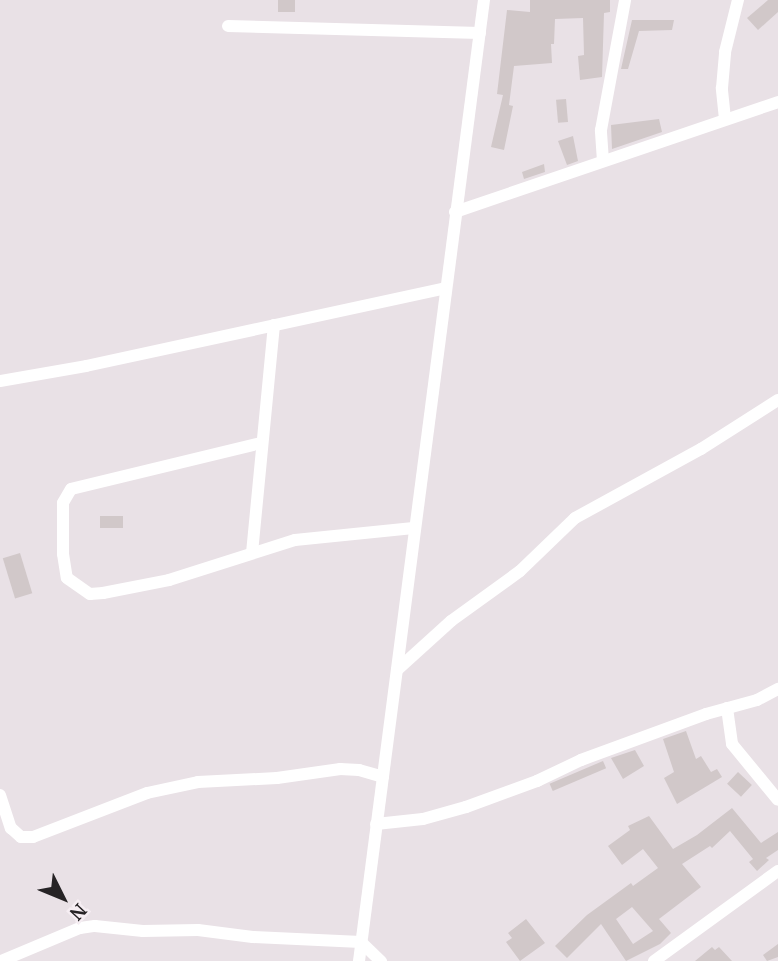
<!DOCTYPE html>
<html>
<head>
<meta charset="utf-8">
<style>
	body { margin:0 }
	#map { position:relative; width:778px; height:961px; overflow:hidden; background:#e9e1e6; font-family:"PT Serif",serif }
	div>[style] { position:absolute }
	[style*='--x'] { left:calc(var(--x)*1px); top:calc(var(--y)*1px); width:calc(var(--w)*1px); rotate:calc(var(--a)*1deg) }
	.building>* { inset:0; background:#d1c8c9; transform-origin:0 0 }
	.minor>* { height:12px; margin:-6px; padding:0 6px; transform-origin:6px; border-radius:6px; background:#fff }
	span { translate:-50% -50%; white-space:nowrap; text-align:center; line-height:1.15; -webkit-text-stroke:5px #f6eef3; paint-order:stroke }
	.north { position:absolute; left:28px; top:863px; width:70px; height:70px; -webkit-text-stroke:5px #f6eef3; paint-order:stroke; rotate:133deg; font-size:19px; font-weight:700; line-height:28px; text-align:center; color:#262325 }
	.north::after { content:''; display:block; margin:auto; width:24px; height:32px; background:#262325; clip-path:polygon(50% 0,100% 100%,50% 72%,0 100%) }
</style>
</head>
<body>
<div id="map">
	<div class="building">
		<div style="left:278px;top:0;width:17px;height:12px"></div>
		<div style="clip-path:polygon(530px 0,610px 0,610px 12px,604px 13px,602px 77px,580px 80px,578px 56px,584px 55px,583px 18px,555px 19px,554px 44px,551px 44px,552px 63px,514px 66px,509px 105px,513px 106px,504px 150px,491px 147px,503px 95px,497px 94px,507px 10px,530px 12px)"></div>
		<div style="clip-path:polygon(768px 0,778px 0,778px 12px,758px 30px,747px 18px)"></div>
		<div style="clip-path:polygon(632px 20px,674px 20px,672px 30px,639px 31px,628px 69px,621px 69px)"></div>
		<div style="left:566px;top:99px;width:23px;height:10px;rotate:85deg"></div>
		<div style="clip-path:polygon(659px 119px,662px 132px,612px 149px,611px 125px)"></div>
		<div style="clip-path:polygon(573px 136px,578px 161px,567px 165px,558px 141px)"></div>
		<div style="clip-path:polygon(544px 164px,545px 172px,524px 179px,522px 172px)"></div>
		<div style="left:100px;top:516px;width:23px;height:12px"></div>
		<div style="left:20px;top:553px;width:42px;height:18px;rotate:73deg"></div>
		<div style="clip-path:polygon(686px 731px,696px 759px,701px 756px,711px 772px,717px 769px,722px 777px,677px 804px,664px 778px,674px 772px,663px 739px)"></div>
		<div style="clip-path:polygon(635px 750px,644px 766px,623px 779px,611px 758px)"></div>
		<div style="left:603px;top:761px;width:8px;height:58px;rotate:67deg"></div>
		<div style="left:738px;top:772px;width:19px;height:16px;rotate:43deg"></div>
		<div style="clip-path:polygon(evenodd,732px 808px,761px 843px,778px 832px,778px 850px,766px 858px,769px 860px,757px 871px,749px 862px,753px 859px,730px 831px,712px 848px,710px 846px,682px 864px,701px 887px,659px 919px,671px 933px,660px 944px,626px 961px,601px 924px,567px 958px,555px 946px,587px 915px,631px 883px,633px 886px,658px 868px,643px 849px,622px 865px,608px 846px,630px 830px,628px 826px,649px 816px,673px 849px,697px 835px,732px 808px,632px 907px,653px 931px,633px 944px,616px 919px,632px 907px)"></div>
		<div style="clip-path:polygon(526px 919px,545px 943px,520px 961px,506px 942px,512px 938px,508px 933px)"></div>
		<div style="clip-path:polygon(778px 944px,778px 957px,767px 961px,763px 955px)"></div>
		<div style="clip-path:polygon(712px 947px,715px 950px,719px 947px,732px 961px,695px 961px)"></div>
	</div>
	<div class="minor">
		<div style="--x:228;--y:26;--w:252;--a:1.6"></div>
		<div style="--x:725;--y:119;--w:31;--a:-96"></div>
		<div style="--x:722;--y:88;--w:36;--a:-85"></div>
		<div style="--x:725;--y:52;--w:54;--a:-76"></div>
		<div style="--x:603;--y:161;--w:31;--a:-94"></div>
		<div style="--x:601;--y:130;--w:132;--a:-79.5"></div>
		<div style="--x:455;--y:212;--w:341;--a:-18.8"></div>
		<div style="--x:0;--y:381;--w:87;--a:-9.9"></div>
		<div style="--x:86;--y:366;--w:368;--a:-12.2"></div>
		<div style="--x:261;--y:443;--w:195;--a:166.4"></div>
		<div style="--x:71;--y:489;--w:16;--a:120"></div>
		<div style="--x:63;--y:503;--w:51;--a:90"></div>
		<div style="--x:63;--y:554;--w:24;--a:81"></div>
		<div style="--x:67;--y:578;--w:28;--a:35"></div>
		<div style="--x:90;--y:594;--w:13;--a:-4"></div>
		<div style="--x:103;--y:593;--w:67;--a:-11.1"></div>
		<div style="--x:169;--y:580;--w:132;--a:-17.6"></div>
		<div style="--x:295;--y:540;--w:119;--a:-5.8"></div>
		<div style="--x:252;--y:553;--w:229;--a:-84.5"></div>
		<div style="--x:397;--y:670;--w:73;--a:-42.2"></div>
		<div style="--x:451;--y:621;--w:85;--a:-35.9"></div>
		<div style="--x:520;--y:571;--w:76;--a:-43.9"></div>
		<div style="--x:575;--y:518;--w:144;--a:-28.7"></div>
		<div style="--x:701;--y:449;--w:91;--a:-32.5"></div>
		<div style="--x:727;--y:708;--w:36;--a:82"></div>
		<div style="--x:732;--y:744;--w:72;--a:50.6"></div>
		<div style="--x:0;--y:795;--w:35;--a:72"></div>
		<div style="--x:11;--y:828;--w:13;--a:42"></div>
		<div style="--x:21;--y:837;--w:12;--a:0"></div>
		<div style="--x:33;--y:837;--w:122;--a:-21.1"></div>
		<div style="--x:147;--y:793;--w:52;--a:-12.2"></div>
		<div style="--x:198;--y:782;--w:79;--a:-2.9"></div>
		<div style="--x:277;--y:778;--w:64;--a:-8.1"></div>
		<div style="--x:340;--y:769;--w:19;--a:3"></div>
		<div style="--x:359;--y:770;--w:25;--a:16"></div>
		<div style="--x:376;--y:824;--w:47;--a:-6.1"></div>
		<div style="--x:423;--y:819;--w:45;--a:-15.6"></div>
		<div style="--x:466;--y:807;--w:76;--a:-20.1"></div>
		<div style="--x:537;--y:781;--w:49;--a:-25.5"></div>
		<div style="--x:581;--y:760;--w:133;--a:-20.2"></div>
		<div style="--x:706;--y:714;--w:53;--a:-15.4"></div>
		<div style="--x:757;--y:700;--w:24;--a:-28"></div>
		<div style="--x:1;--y:961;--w:86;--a:-22.7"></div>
		<div style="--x:80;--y:928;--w:15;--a:-8"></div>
		<div style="--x:95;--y:926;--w:48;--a:5.9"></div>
		<div style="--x:143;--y:931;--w:55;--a:-1"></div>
		<div style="--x:198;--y:930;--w:55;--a:7.3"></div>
		<div style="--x:253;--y:937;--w:108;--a:2.7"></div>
		<div style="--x:361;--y:942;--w:28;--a:44"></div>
		<div style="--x:359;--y:961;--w:969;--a:-82.59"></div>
		<div style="--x:654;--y:961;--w:153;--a:-36"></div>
	</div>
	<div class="north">N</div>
</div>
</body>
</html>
